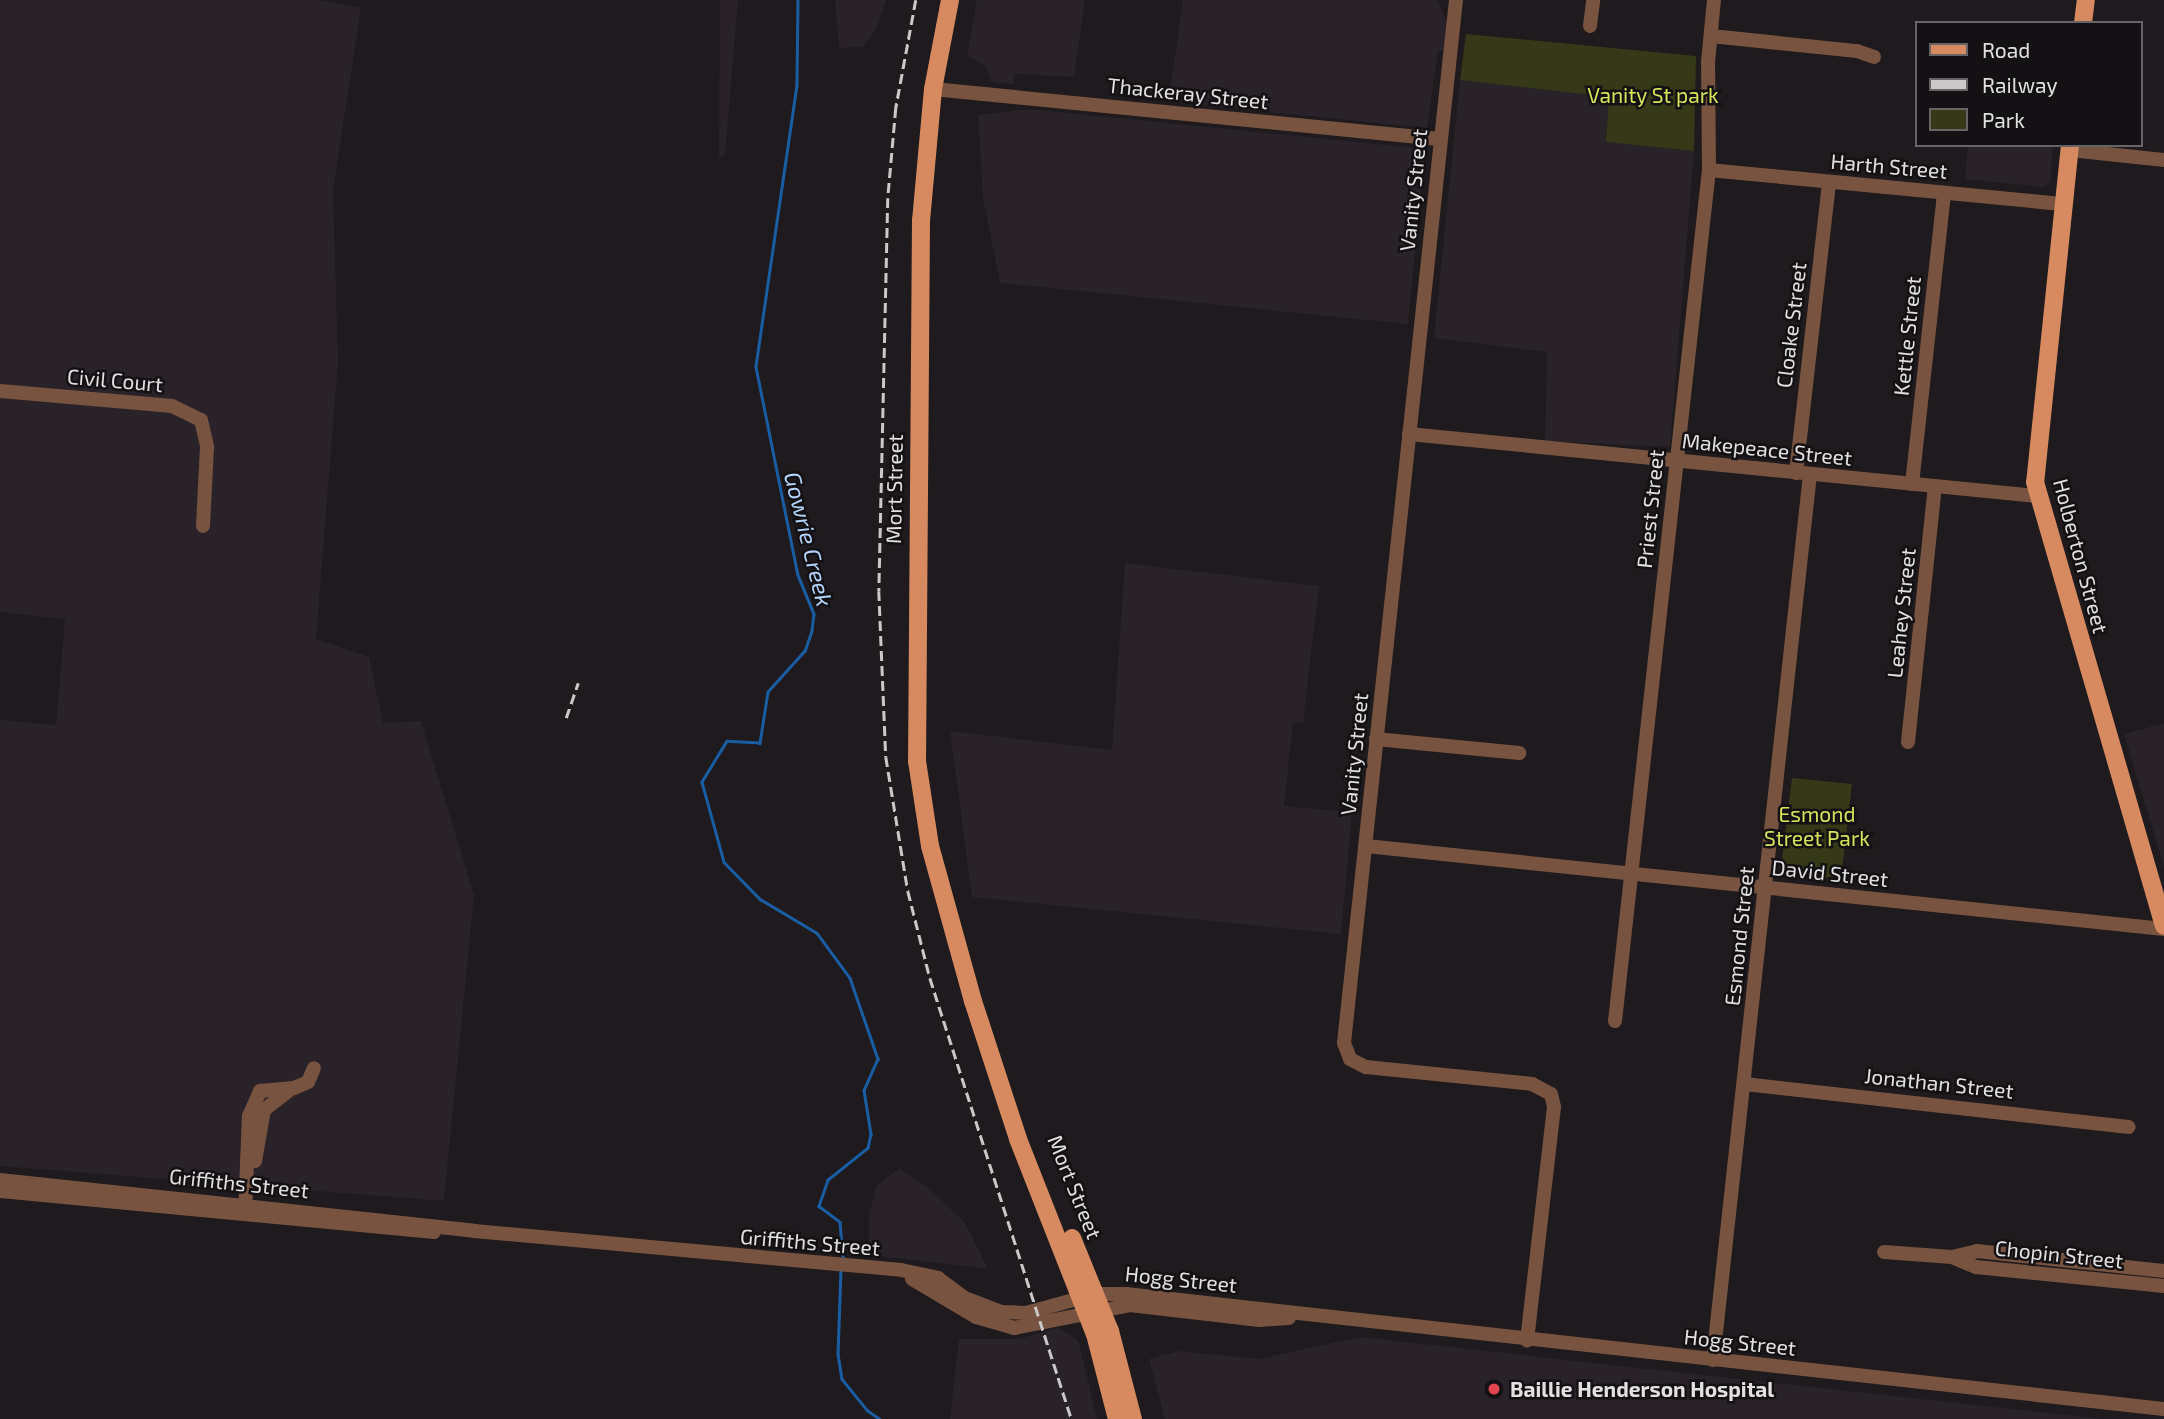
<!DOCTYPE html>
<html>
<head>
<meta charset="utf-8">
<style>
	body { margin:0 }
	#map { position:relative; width:2164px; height:1419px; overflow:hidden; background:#1e1a1d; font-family:"Exo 2",sans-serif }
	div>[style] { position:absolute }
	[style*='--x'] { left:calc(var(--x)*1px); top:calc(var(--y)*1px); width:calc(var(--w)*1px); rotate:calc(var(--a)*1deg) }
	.built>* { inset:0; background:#2a2229 }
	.green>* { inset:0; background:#353917 }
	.stream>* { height:2.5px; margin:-1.25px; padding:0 1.25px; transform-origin:1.25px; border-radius:1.25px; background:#195ea4 }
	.minor>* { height:14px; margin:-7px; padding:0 7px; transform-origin:7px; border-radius:7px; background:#78533f }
	.major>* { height:18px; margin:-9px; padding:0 9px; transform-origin:9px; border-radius:9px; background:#d78a60 }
	.rail>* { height:2.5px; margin-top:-1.25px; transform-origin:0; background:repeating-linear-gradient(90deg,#cac8c9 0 10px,transparent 0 15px) }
	.dots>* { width:19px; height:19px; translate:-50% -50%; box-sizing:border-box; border:4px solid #141114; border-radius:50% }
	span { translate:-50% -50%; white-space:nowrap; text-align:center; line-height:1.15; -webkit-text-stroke:5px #141114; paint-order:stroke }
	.street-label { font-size:21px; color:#e2e0e1 }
	.park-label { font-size:21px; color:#d8e45c }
	.poi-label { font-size:21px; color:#e2e0e1; font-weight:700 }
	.left { translate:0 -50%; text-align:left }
	.water-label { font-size:23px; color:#b4d5fb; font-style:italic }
	.legend { position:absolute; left:1915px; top:21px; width:228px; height:126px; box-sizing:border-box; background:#141114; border:2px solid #666466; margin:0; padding:9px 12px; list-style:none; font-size:21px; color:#e2e0e1 }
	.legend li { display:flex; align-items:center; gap:14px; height:35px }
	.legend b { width:35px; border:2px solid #666466 }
</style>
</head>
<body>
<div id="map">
	<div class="built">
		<div style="clip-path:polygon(0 0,320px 0,361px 8px,333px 190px,338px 362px,316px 639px,369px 657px,383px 723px,421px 721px,474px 895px,444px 1201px,0 1166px,0 720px,56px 725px,65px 619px,0 612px)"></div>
		<div style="clip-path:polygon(720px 0,738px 0,725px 156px,719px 157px)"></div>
		<div style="clip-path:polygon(835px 0,886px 0,877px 28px,863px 47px,839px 48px)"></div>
		<div style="clip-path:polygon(977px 0,1085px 0,1074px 77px,1014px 74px,1014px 84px,991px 82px,986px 66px,967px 56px)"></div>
		<div style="clip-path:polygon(1183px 0,1437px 0,1447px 22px,1447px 50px,1438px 51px,1427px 128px,1193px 104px,1170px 91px)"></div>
		<div style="clip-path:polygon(1460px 80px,1609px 97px,1606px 142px,1694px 151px,1670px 447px,1545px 441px,1547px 352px,1434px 338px)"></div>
		<div style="clip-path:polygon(1029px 109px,1425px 149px,1408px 324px,1000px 283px,983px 198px,978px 115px)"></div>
		<div style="clip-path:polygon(1968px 145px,2053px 145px,2050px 182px,2043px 187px,1965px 179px)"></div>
		<div style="clip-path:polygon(1125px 563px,1319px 586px,1303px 723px,1293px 723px,1284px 806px,1352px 812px,1341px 934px,972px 897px,950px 731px,1112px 750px)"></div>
		<div style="clip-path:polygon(2164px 723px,2164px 867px,2124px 734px)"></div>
		<div style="clip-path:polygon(899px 1168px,931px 1190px,965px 1223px,988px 1269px,869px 1255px,869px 1216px,876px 1187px)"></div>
		<div style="clip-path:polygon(1059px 1328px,1078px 1340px,1097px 1419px,950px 1419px,959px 1339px,1018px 1339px)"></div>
		<div style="clip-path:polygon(1360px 1337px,2101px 1419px,1165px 1419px,1149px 1359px,1179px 1351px,1259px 1359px)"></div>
	</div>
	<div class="green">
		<div style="clip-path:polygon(1466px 34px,1696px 56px,1694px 151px,1606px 142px,1609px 97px,1460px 80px)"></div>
		<div style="clip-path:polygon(1792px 778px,1852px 784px,1841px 879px,1785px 873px,1781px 868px)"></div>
	</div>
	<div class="stream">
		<div style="--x:798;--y:0;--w:85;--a:90.7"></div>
		<div style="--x:797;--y:85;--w:285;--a:98.3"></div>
		<div style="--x:756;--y:367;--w:212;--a:78.6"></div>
		<div style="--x:798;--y:575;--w:42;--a:67.7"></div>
		<div style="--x:814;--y:614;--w:17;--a:97"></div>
		<div style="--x:812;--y:631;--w:21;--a:109"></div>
		<div style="--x:805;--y:651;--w:55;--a:132.1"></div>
		<div style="--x:768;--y:692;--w:52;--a:98.9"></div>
		<div style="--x:760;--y:743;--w:33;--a:-177"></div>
		<div style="--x:727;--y:741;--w:48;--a:121.4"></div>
		<div style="--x:702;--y:782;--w:83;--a:74.6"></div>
		<div style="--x:724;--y:862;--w:52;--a:45.8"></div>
		<div style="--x:760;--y:899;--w:66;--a:30.8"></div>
		<div style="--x:817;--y:933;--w:56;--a:53.7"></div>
		<div style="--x:850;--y:978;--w:86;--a:70.9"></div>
		<div style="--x:878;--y:1059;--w:34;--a:114"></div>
		<div style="--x:864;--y:1090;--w:45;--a:81"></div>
		<div style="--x:871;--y:1134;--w:14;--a:102"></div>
		<div style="--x:868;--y:1148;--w:51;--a:141.3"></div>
		<div style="--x:828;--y:1180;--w:28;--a:109"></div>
		<div style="--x:819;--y:1206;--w:26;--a:37"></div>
		<div style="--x:840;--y:1222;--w:37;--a:85"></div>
		<div style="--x:841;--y:1269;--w:85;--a:92"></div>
		<div style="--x:838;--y:1354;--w:25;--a:81"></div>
		<div style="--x:842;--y:1379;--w:40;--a:51"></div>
		<div style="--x:867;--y:1410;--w:16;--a:35"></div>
	</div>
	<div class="minor">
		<div style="--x:1456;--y:0;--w:1049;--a:96.13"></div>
		<div style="--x:1344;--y:1043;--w:17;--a:69"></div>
		<div style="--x:1350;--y:1059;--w:18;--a:27"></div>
		<div style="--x:1366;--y:1067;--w:167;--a:5.8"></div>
		<div style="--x:1532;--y:1084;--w:21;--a:28"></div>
		<div style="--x:1551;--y:1094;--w:13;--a:77"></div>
		<div style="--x:1554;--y:1107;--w:235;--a:96.6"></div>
		<div style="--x:1590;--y:26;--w:26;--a:-83"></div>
		<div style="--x:1711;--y:36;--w:147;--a:5.9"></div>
		<div style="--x:1857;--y:51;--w:18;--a:19"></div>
		<div style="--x:933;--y:89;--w:508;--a:5.64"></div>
		<div style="--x:2070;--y:150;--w:95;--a:6.1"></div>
		<div style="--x:1709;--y:170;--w:357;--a:5.5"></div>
		<div style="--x:0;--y:391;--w:173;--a:5"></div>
		<div style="--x:172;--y:406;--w:32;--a:26"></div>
		<div style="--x:201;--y:420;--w:28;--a:77"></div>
		<div style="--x:207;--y:447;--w:79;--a:92.9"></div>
		<div style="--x:1409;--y:434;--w:631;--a:5.64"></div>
		<div style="--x:1796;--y:473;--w:293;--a:-83.5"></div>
		<div style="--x:1912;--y:484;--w:293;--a:-83.7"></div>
		<div style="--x:1376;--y:739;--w:144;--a:5.6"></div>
		<div style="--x:1908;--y:742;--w:256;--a:-84"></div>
		<div style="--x:1366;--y:846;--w:802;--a:5.94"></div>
		<div style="--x:1615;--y:1021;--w:856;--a:-83.7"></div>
		<div style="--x:1709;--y:170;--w:108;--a:-90.5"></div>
		<div style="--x:1708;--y:62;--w:62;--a:-84.5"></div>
		<div style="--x:1745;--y:1084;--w:386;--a:6.4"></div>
		<div style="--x:255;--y:1161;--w:52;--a:-80"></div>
		<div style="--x:264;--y:1110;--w:33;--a:-38"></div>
		<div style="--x:0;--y:1180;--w:477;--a:6.1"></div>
		<div style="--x:474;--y:1231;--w:429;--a:5.2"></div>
		<div style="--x:901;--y:1270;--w:38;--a:12"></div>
		<div style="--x:938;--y:1278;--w:34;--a:37"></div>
		<div style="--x:965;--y:1298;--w:39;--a:21"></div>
		<div style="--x:1001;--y:1312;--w:25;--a:2"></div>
		<div style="--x:1026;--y:1313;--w:72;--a:-15.4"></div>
		<div style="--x:1095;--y:1294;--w:31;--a:0"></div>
		<div style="--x:1126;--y:1294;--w:1044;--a:6.32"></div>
		<div style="--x:0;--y:1191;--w:436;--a:5.4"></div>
		<div style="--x:245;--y:1214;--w:98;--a:-87.7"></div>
		<div style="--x:249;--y:1116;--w:27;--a:-66"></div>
		<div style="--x:260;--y:1091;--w:34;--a:-5"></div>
		<div style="--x:294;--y:1088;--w:15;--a:-23"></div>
		<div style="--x:308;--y:1082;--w:15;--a:-67"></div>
		<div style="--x:1884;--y:1252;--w:68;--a:4.2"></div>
		<div style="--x:1952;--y:1257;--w:26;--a:-13"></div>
		<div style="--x:1977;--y:1251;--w:188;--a:6.1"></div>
		<div style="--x:1952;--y:1257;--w:26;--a:23"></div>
		<div style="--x:1976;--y:1267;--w:189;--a:5.8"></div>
		<div style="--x:912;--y:1279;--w:74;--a:30.7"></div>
		<div style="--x:976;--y:1317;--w:40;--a:16"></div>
		<div style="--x:1014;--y:1328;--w:118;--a:-11.2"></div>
		<div style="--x:1130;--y:1305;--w:130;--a:6.6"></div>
		<div style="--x:1259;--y:1320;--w:30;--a:-4"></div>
		<div style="--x:1713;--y:1360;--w:890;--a:-83.75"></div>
	</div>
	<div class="major">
		<div style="--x:950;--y:0;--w:91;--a:100.8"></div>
		<div style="--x:933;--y:89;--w:132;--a:95.2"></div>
		<div style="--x:921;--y:220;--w:541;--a:90.42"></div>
		<div style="--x:917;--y:761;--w:86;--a:81.3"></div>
		<div style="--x:930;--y:846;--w:161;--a:74.5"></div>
		<div style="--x:973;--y:1001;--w:145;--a:71.9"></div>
		<div style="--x:1018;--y:1139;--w:210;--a:68.5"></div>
		<div style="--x:1095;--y:1334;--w:88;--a:75.5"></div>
		<div style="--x:2083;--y:23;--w:23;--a:-83"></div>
		<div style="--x:2070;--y:145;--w:339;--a:95.9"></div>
		<div style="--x:2035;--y:482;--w:462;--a:73.8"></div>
		<div style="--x:1072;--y:1238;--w:100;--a:67.8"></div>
		<div style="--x:1110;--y:1331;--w:91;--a:75.4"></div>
	</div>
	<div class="rail">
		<div style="--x:916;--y:0;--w:110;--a:100.5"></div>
		<div style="--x:896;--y:108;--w:90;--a:95.1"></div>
		<div style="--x:888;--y:198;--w:393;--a:91.3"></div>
		<div style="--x:879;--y:591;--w:166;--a:87.6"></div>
		<div style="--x:886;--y:757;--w:136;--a:80.7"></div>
		<div style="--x:908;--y:891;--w:90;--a:75.8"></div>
		<div style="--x:930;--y:978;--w:463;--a:72.2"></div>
		<div style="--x:566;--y:718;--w:37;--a:-71"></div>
	</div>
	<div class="dots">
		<div style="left:1494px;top:1389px;background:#e0444e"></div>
	</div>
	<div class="street-label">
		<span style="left:1188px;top:93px;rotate:6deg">Thackeray Street</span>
		<span style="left:1889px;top:166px;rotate:5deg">Harth Street</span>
		<span style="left:1413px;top:190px;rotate:-84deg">Vanity Street</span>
		<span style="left:1791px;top:325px;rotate:-83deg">Cloake Street</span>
		<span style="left:1907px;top:336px;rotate:-84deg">Kettle Street</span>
		<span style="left:115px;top:380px;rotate:5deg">Civil Court</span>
		<span style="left:1767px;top:449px;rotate:6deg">Makepeace Street</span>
		<span style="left:894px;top:489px;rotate:-89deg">Mort Street</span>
		<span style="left:1650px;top:509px;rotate:-84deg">Priest Street</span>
		<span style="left:2081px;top:556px;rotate:75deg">Holberton Street</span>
		<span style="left:1901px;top:613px;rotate:-84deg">Leahey Street</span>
		<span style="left:1354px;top:754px;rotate:-84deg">Vanity Street</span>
		<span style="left:1830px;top:873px;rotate:6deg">David Street</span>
		<span style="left:1739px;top:936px;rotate:-84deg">Esmond Street</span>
		<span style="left:1939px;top:1083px;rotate:6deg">Jonathan Street</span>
		<span style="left:239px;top:1183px;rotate:6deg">Griffiths Street</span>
		<span style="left:1075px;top:1187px;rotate:68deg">Mort Street</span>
		<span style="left:810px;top:1242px;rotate:5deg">Griffiths Street</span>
		<span style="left:2059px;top:1254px;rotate:6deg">Chopin Street</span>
		<span style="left:1181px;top:1279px;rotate:6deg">Hogg Street</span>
		<span style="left:1740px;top:1342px;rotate:6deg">Hogg Street</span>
	</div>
	<div class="park-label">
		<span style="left:1653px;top:95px">Vanity St park</span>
		<span style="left:1817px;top:826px">Esmond<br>Street Park</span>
	</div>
	<div class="poi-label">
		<span class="left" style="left:1510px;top:1389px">Baillie Henderson Hospital</span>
	</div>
	<div class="water-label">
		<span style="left:809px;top:539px;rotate:76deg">Gowrie Creek</span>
	</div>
	<ul class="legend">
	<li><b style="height:9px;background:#d78a60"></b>Road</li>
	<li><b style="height:9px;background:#cac8c9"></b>Railway</li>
	<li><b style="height:19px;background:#353917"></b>Park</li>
	</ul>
</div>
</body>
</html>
